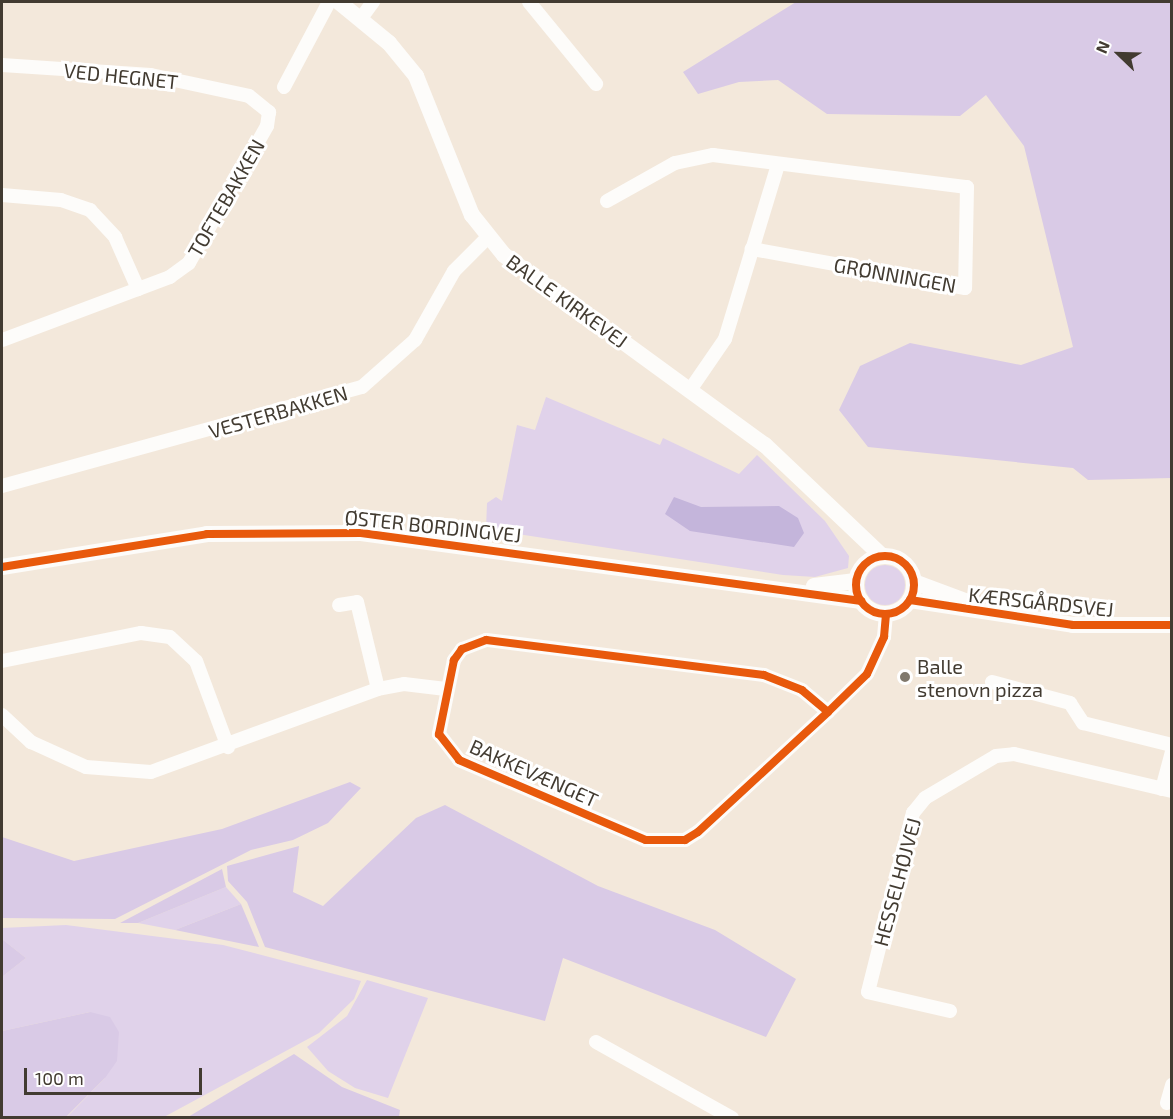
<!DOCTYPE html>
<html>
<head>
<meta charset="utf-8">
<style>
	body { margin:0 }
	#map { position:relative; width:1173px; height:1119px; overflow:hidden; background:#f3e8db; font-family:"Exo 2",sans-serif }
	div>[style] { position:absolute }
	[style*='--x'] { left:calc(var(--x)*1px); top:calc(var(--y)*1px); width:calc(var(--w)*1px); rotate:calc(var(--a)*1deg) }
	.green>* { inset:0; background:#e0d2ea }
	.round { border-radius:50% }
	.forest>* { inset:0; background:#d9cae6 }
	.water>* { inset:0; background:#c4b5db }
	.minor>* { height:14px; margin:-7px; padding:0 7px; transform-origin:7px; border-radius:7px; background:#fdfcfa }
	.tertiary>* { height:16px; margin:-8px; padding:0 8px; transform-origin:8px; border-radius:8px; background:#fdfcfa }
	.tertiary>.ring { margin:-8px; padding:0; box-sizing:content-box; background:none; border:16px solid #fdfcfa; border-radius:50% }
	.cycleway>* { height:8px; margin:-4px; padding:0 4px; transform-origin:4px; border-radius:4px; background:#e8590c }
	.cycleway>.ring { margin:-4px; padding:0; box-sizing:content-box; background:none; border:8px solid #e8590c; border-radius:50% }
	.dots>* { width:16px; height:16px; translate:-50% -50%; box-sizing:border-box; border:3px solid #fff; border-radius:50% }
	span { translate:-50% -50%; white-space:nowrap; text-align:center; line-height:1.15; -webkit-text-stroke:6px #fff; paint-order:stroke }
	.street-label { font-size:20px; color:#423b31 }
	.poi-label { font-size:20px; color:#423b31 }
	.left { translate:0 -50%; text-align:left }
	.frame { position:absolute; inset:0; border:3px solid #423b31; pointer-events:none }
	.north { position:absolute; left:1089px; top:24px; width:60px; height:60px; -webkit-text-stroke:4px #fff; paint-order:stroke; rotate:293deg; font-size:16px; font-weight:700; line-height:24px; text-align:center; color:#423b31 }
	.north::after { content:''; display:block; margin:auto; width:21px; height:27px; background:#423b31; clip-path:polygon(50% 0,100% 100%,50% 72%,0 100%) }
	.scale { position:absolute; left:24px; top:1068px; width:178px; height:27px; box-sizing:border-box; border:3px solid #423b31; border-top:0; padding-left:8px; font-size:18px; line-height:21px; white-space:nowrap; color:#423b31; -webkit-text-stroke:4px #fff; paint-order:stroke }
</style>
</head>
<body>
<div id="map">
	<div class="green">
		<div style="clip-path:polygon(546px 397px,660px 445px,663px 438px,739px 474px,757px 455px,825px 521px,849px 556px,848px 568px,815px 577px,783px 575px,486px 529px,487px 503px,496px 497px,502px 501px,517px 425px,535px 430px)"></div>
		<div class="round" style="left:865px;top:565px;width:40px;height:40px"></div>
		<div style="clip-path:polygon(226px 887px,241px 904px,175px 930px,138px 923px)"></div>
		<div style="clip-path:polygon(66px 925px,223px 945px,361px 981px,354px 999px,319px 1033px,164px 1117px,66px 1118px,105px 1078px,90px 1012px,2px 1031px,2px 977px,26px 958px,2px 939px,2px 928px)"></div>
		<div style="clip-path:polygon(367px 980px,428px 998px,388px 1098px,355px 1088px,328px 1071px,307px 1047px,347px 1016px)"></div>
	</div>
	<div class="forest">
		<div style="clip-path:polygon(796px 2px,1171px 2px,1171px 478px,1088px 480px,1073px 468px,868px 447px,839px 410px,860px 366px,910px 343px,1021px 365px,1073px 347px,1024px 146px,986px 95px,960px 116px,827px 114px,778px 80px,739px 82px,698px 94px,683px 72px)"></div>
		<div style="clip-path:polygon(350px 782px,361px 788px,328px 823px,293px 840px,251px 850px,115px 919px,2px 918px,2px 837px,74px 861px,222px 829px)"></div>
		<div style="clip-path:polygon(445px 805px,598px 886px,715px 930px,796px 979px,766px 1037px,563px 958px,545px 1021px,265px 947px,247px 902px,228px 881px,227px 866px,299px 846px,293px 892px,323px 906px,416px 818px)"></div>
		<div style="clip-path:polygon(222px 869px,226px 887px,138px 923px,120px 923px)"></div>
		<div style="clip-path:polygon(241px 904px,259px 947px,175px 930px)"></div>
		<div style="clip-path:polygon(2px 939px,26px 958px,2px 977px)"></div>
		<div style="clip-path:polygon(90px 1012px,110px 1017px,119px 1032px,117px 1061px,105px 1078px,66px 1117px,2px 1117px,2px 1031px)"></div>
		<div style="clip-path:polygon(294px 1054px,342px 1087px,400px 1110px,399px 1117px,188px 1117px)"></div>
	</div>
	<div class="water">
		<div style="clip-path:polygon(674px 497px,701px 507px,779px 506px,798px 518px,804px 533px,794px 547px,690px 531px,665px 514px)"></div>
	</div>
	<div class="minor">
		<div style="--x:529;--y:2;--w:106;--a:50.7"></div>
		<div style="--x:362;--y:17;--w:19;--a:-54"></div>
		<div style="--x:2;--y:65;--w:149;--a:3.8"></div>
		<div style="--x:151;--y:75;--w:100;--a:12.1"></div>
		<div style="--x:249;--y:96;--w:26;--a:39"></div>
		<div style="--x:269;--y:112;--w:14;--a:98"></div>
		<div style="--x:267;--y:126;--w:158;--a:119.7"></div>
		<div style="--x:189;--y:263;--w:24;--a:144"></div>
		<div style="--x:170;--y:277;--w:179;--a:159.4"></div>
		<div style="--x:284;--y:87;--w:96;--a:-62.1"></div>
		<div style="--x:2;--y:195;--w:59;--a:4.8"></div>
		<div style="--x:61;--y:200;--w:31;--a:19"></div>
		<div style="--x:90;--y:210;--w:37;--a:47"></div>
		<div style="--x:115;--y:237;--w:57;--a:66.1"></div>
		<div style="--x:607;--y:201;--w:78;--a:-29.2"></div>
		<div style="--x:675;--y:163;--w:39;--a:-12"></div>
		<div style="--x:713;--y:155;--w:256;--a:7.2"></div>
		<div style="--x:967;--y:187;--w:101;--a:91.1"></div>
		<div style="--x:965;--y:288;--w:217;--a:-169.6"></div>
		<div style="--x:690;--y:390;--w:62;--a:-55.5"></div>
		<div style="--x:725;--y:339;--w:182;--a:-73.1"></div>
		<div style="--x:2;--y:486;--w:373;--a:-15.4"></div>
		<div style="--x:362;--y:387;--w:71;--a:-41.6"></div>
		<div style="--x:415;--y:340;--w:79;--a:-60.5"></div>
		<div style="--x:454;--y:271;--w:47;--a:-45"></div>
		<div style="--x:339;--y:605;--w:18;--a:-9"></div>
		<div style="--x:357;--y:602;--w:89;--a:76.4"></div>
		<div style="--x:2;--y:661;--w:142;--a:-11.4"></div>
		<div style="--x:141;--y:633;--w:29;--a:8"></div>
		<div style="--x:170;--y:637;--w:35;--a:43"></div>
		<div style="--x:196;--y:661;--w:92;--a:69.6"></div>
		<div style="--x:992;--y:682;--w:81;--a:15.1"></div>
		<div style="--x:1070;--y:703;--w:24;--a:57"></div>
		<div style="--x:1083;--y:723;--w:92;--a:13.9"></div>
		<div style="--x:828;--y:712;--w:34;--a:-140"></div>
		<div style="--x:802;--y:690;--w:41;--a:-158.5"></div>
		<div style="--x:764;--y:675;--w:280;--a:-172.8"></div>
		<div style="--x:486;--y:640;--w:26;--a:159"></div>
		<div style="--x:462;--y:649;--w:14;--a:126"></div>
		<div style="--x:454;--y:660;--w:76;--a:101.5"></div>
		<div style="--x:439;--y:734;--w:33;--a:52"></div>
		<div style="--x:459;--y:760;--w:203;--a:23.2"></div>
		<div style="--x:646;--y:840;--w:39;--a:0"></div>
		<div style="--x:685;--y:840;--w:15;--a:-32"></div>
		<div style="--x:698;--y:832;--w:177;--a:-42.7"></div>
		<div style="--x:828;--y:712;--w:54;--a:-44.3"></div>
		<div style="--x:867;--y:674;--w:41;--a:-65.3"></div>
		<div style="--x:884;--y:637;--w:23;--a:-85"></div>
		<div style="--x:2;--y:715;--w:40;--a:43"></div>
		<div style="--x:31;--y:742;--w:60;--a:24.4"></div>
		<div style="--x:86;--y:767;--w:65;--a:4.4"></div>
		<div style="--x:151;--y:772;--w:242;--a:-20.1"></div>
		<div style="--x:378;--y:689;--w:26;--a:-11"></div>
		<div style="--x:404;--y:684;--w:42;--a:6.8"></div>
		<div style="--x:1162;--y:789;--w:38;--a:-75"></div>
		<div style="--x:950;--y:1011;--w:84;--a:-167"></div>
		<div style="--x:868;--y:992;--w:185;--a:-75.9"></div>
		<div style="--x:913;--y:813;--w:19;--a:-51"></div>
		<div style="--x:925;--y:798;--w:82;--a:-30.6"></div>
		<div style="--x:996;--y:756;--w:18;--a:-6"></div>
		<div style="--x:1014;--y:754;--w:162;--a:13.2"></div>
		<div style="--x:596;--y:1042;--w:156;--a:29.2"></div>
		<div style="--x:1167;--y:1103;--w:19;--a:-74"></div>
	</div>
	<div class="tertiary">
		<div style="--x:339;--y:2;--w:65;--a:39.4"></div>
		<div style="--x:389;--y:43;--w:43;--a:50.7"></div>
		<div style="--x:416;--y:76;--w:150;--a:68.1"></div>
		<div style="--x:472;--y:215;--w:51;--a:51.3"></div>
		<div style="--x:504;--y:255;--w:323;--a:36.1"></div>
		<div style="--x:765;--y:445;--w:161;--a:43.5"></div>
		<div class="ring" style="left:856px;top:556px;width:42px;height:42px"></div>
		<div style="--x:2;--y:567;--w:208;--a:-9.1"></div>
		<div style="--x:207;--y:534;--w:154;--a:-0.4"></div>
		<div style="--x:361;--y:533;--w:505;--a:7.74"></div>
		<div style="--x:914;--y:582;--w:63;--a:20.4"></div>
		<div style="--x:814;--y:586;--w:42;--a:-6.8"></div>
		<div style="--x:910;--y:600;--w:165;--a:8.7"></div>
		<div style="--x:1073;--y:625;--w:99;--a:0"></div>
	</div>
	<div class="cycleway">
		<div class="ring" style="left:856px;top:556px;width:50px;height:50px"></div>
		<div style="--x:2;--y:567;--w:208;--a:-9.1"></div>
		<div style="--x:207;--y:534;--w:154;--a:-0.4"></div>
		<div style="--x:361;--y:533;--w:505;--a:7.74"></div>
		<div style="--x:910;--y:600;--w:165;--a:8.7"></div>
		<div style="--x:1073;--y:625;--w:99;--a:0"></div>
		<div style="--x:828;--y:712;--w:34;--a:-140"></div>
		<div style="--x:802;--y:690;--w:41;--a:-158.5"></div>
		<div style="--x:764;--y:675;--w:280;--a:-172.8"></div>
		<div style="--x:486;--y:640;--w:26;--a:159"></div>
		<div style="--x:462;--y:649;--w:14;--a:126"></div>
		<div style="--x:454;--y:660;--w:76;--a:101.5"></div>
		<div style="--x:439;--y:734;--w:33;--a:52"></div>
		<div style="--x:459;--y:760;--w:203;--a:23.2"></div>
		<div style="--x:646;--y:840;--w:39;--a:0"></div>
		<div style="--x:685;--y:840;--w:15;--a:-32"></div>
		<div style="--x:698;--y:832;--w:177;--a:-42.7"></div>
		<div style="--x:828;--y:712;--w:54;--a:-44.3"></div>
		<div style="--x:867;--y:674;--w:41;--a:-65.3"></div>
		<div style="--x:884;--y:637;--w:23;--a:-85"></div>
	</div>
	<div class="dots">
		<div style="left:905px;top:677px;background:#80786c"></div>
	</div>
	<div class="street-label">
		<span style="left:121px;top:76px;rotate:6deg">VED HEGNET</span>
		<span style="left:226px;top:198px;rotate:-60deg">TOFTEBAKKEN</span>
		<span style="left:895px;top:275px;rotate:10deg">GRØNNINGEN</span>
		<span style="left:567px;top:301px;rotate:36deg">BALLE KIRKEVEJ</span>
		<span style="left:278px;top:412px;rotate:-16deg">VESTERBAKKEN</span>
		<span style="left:433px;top:526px;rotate:6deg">ØSTER BORDINGVEJ</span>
		<span style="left:1041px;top:602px;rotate:6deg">KÆRSGÅRDSVEJ</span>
		<span style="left:534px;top:773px;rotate:24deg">BAKKEVÆNGET</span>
		<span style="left:897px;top:882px;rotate:-75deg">HESSELHØJVEJ</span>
	</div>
	<div class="poi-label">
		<span class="left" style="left:917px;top:678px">Balle<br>stenovn pizza</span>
	</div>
	<div class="frame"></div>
	<div class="north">N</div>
	<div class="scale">100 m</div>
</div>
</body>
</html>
